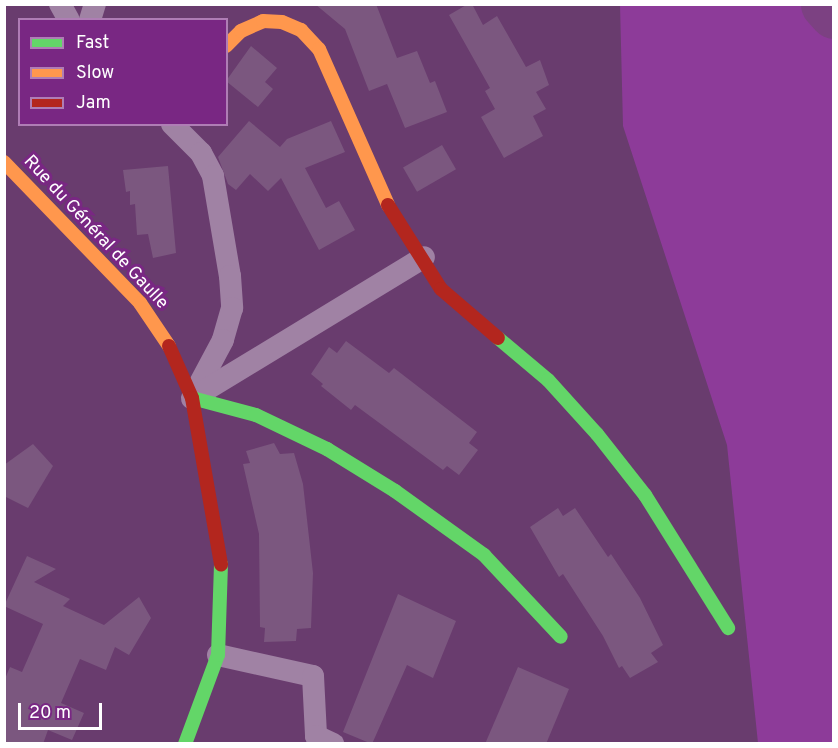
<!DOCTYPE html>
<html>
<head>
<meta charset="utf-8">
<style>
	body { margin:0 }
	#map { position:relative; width:838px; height:748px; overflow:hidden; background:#693c6e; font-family:Overpass,sans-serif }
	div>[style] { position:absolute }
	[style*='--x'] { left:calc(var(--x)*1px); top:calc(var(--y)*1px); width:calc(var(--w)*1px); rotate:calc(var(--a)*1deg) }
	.green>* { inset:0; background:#8d3b99 }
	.river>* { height:51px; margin:-25.5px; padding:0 25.5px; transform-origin:25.5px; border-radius:25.5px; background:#7c4182 }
	.building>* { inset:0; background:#7b577f; transform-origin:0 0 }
	.street>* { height:22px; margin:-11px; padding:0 11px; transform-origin:11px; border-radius:11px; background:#a082a4 }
	.fast>* { height:14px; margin:-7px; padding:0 7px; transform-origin:7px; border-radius:7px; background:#63d668 }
	.slow>* { height:14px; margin:-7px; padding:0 7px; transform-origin:7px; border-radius:7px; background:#ff974d }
	.jam>* { height:14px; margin:-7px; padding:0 7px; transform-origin:7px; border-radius:7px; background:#b3261e }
	span { translate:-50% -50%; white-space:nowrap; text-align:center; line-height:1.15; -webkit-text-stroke:6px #792783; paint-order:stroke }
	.street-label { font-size:18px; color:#fff }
	.frame { position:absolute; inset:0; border:6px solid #fff; pointer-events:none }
	.legend { position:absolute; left:18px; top:18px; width:210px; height:108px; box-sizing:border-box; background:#792783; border:2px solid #af7db5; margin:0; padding:8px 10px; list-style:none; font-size:18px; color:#fff }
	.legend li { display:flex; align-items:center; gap:12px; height:30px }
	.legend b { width:30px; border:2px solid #af7db5 }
	.scale { position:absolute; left:18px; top:703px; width:84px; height:27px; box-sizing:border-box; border:3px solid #fff; border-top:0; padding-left:8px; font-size:18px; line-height:21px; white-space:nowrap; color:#fff; -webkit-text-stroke:4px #792783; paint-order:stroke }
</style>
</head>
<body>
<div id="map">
	<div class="green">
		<div style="clip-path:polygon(620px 5px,833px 5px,833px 743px,758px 743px,727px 445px,623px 126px)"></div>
	</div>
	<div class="river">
		<div style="--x:826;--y:4;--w:12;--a:48"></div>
	</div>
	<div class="building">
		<div style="clip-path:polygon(315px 4px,376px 4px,397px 58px,417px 51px,430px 83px,435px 81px,447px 112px,405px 128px,387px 84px,369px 91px,345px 29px)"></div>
		<div style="clip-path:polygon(468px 4px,472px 4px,483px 25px,497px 16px,526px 67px,540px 60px,549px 85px,536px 92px,546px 109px,533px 116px,543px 136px,504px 158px,481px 117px,495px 109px,485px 91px,490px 88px,449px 15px)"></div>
		<div style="clip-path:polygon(251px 46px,277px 68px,265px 82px,273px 89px,258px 107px,226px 81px)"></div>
		<div style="clip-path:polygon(249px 121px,280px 147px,287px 139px,331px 121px,345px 152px,305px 168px,326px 208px,339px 201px,355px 230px,319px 250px,281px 178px,268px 191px,250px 174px,236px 190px,228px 184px,218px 157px)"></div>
		<div style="left:442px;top:145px;width:28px;height:45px;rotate:60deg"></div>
		<div style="clip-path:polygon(168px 166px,176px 253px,153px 258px,148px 234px,137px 235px,135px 204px,130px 205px,130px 191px,126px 192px,123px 170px)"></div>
		<div style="clip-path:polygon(346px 341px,389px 373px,394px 368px,477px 432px,469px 443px,478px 450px,459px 475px,447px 466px,443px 470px,355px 405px,351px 410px,321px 386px,323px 384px,311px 374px,329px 347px,337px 353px)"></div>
		<div style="clip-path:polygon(274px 443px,280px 454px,294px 453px,303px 484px,313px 573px,311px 628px,297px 629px,296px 641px,264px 642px,265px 628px,260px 627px,259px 534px,243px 464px,250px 463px,246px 451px)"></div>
		<div style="clip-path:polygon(33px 444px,53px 466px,28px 508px,4px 496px,4px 465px)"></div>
		<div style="clip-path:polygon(558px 508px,563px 516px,575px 508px,608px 557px,611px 554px,640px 598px,663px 645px,651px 653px,658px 662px,630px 678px,622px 666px,619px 668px,603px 636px,563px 574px,559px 577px,530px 527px)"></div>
		<div style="clip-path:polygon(27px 556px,56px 569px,34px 582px,70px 599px,63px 606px,104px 625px,139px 597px,151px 618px,129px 655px,115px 647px,106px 670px,80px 659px,61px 703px,84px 713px,72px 740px,48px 730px,43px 744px,4px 744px,4px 681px,10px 667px,22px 672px,43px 624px,4px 606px)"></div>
		<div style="clip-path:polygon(398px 594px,456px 621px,433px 678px,407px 665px,372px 744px,343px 732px)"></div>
		<div style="clip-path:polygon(518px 667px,569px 689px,546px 744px,485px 744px)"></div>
	</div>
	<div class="street">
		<div style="--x:60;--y:4;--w:18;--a:61"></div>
		<div style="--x:90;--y:20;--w:17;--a:-73"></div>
		<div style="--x:172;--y:124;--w:41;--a:45"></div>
		<div style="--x:201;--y:153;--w:26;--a:62"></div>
		<div style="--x:213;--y:176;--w:101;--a:80.4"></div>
		<div style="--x:230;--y:276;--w:32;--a:86"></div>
		<div style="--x:232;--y:308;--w:33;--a:106"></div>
		<div style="--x:223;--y:340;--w:66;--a:118.1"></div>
		<div style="--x:194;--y:397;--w:269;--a:-31.3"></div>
		<div style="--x:218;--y:655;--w:97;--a:12.5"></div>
		<div style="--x:313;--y:676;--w:60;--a:87.1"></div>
		<div style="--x:316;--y:736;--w:19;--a:25"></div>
	</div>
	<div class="fast">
		<div style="--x:498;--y:338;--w:65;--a:40"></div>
		<div style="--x:548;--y:380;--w:73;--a:47.8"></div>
		<div style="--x:597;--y:434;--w:78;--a:51.8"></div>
		<div style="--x:645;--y:495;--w:157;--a:58"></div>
		<div style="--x:192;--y:398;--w:66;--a:14.9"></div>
		<div style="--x:256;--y:415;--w:79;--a:25.6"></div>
		<div style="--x:327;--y:449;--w:80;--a:31.7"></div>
		<div style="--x:395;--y:491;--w:110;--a:35.7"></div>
		<div style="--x:484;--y:555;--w:112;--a:46.8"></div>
		<div style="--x:185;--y:744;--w:95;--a:-69.7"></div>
		<div style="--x:218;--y:655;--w:91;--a:-88.1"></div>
	</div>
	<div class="slow">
		<div style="--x:226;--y:46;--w:21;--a:-45"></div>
		<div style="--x:241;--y:31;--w:24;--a:-24"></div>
		<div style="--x:263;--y:21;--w:19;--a:3"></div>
		<div style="--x:282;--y:22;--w:21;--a:23"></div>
		<div style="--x:301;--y:30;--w:26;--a:47"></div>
		<div style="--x:319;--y:49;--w:171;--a:66.1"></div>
		<div style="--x:4;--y:162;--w:196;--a:46"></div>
		<div style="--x:140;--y:303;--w:52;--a:56"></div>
	</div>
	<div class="jam">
		<div style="--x:388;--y:205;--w:99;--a:57.8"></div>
		<div style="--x:441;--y:289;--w:75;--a:40.7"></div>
		<div style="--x:169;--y:346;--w:57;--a:66.1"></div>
		<div style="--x:192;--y:398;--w:169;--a:80.1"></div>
	</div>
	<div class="street-label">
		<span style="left:95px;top:233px;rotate:47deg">Rue du Général de Gaulle</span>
	</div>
	<div class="frame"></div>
	<ul class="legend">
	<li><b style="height:8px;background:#63d668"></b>Fast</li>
	<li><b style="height:8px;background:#ff974d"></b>Slow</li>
	<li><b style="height:8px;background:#b3261e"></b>Jam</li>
	</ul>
	<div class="scale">20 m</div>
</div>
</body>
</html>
